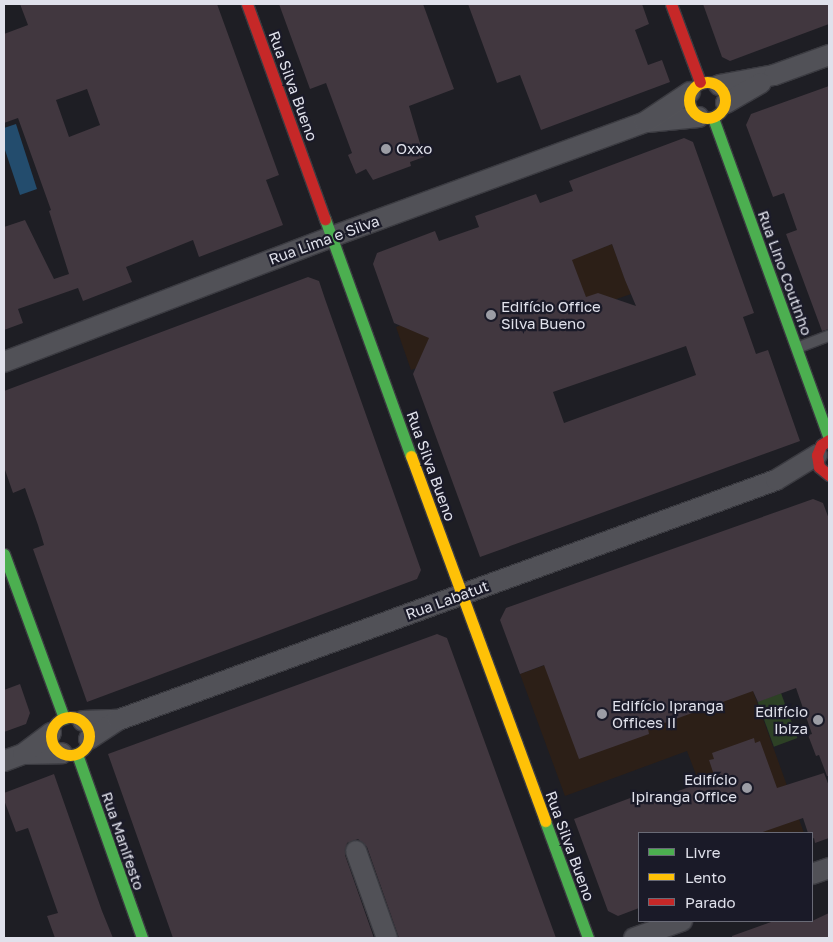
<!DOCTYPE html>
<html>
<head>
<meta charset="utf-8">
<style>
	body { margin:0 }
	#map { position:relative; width:833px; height:942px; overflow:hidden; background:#1e1e24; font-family:"Golos Text",sans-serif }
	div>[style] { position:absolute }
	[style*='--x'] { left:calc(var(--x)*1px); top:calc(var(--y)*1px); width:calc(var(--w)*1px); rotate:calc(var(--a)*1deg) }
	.commercial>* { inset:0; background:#2c1f17 }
	.green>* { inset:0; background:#2d4125; transform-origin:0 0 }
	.water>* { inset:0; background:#234c6d }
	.building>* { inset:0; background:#41373f }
	.roads { filter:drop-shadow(1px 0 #3b3b41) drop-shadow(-1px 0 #3b3b41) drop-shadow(0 1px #3b3b41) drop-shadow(0 -1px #3b3b41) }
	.lane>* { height:10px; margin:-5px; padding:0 5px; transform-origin:5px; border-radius:5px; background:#515157 }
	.street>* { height:20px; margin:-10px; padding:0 10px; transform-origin:10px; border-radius:10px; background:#515157 }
	.fast>* { height:11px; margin:-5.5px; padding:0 5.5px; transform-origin:5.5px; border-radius:5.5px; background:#4caf50 }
	.slow>* { height:11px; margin:-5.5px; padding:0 5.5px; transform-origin:5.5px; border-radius:5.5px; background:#ffc107 }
	.slow>.ring { margin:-5.5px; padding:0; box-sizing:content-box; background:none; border:11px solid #ffc107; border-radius:50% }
	.jam>* { height:11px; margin:-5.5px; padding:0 5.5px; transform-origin:5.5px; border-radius:5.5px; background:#c62828 }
	.dots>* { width:14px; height:14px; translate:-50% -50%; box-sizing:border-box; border:2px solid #1a1a28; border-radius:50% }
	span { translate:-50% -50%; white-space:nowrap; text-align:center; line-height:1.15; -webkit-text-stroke:4.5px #1a1a28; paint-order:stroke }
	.street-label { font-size:15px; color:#e0e1eb }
	.poi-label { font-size:15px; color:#e0e1eb }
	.left { translate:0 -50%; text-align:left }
	.right { translate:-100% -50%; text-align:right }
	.frame { position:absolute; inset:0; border:5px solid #e0e1eb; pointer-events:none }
	.legend { position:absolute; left:638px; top:832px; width:175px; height:90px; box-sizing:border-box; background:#1a1a28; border:1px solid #696a76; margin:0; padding:6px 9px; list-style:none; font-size:15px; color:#e0e1eb }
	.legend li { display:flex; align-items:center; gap:10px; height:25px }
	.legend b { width:25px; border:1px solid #696a76 }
</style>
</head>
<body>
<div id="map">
	<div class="commercial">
		<div style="clip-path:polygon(612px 244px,631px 294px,411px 370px,396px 327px)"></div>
		<div style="clip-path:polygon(644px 629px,753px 691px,804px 833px,718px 833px,687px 751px,565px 796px,520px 674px)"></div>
	</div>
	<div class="green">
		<div style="left:781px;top:693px;width:48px;height:25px;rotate:70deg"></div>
	</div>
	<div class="water">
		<div style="clip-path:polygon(16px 124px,37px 189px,20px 195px,4px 147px,4px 128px)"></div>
	</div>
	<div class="building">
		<div style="clip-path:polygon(evenodd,20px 4px,217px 4px,279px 175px,266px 180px,283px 225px,199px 257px,193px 240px,126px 267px,132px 282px,83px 301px,78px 288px,18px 309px,23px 323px,4px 330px,4px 227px,25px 220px,54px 279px,69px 274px,49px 211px,51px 210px,18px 118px,4px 123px,4px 34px,28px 25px,20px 4px,87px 89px,100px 125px,69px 137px,56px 100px,87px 89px)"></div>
		<div style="clip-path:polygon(279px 4px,423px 4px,454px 89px,409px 106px,424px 157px,410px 162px,411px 166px,373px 180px,366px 169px,356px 174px,348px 155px,352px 153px,326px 83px,310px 89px)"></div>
		<div style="clip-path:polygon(468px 4px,642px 4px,649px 24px,635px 30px,648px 65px,662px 60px,670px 82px,541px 130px,520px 75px,497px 83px)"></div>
		<div style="clip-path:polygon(703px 4px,829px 4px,829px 24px,730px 61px,722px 57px)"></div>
		<div style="clip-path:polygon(829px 86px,829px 329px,822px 331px,786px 234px,797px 230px,784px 193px,773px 197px,746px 125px,751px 114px)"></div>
		<div style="clip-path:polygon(evenodd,684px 138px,693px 142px,754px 313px,743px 317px,756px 354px,768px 350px,800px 441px,480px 557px,413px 374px,429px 338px,394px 323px,373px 264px,377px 253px,435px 231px,439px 241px,479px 227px,475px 216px,536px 194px,540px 203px,573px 191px,569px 181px,684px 138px,612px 244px,625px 280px,636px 306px,598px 293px,586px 297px,572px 260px,612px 244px,684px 138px,686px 346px,696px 375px,564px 423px,553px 392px,686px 346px)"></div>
		<div style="clip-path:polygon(308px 277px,319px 281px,325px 299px,421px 570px,417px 579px,87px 702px,33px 549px,44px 545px,38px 525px,25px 488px,13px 493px,4px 467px,4px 391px)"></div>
		<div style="clip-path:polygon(813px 499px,823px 503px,829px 519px,829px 776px,827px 776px,819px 755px,816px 756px,808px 735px,812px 734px,796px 688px,758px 702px,753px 691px,648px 729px,649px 734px,579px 759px,544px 665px,520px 674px,500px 620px,506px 608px)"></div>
		<div style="clip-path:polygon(437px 634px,447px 638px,556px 938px,399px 938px,367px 847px,358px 839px,347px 843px,345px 855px,374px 938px,173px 938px,108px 754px)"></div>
		<div style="clip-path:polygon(20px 684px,30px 713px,26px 724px,4px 732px,4px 690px)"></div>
		<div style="clip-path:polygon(754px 738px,755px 743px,760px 741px,777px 788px,824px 773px,829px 786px,829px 838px,815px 843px,814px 838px,812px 839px,812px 833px,808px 833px,803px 818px,760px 833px,639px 833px,639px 908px,618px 916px,608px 911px,574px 819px,641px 794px,644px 803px,715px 778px,709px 760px,714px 759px,712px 753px)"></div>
		<div style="clip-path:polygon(54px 774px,102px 911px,113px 938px,55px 938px,47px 916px,58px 913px,28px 828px,16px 832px,4px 800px,4px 793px)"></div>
		<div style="clip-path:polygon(829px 913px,829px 938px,732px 938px,732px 936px,774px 921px,812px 921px)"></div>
	</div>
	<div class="roads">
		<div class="lane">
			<div style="--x:797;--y:348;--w:34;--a:-21"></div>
		</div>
		<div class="street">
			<div style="--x:719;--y:85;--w:56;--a:-10.3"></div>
			<div style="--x:774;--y:75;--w:59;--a:-20"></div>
			<div style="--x:726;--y:103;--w:40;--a:-29.7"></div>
			<div style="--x:647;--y:122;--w:52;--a:-5.5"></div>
			<div style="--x:4;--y:362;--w:350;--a:-20.9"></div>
			<div style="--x:331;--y:237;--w:334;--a:-20.1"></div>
			<div style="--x:645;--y:122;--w:54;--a:-33.7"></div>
			<div style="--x:83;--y:721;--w:35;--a:-2"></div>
			<div style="--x:89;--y:739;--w:35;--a:-33"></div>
			<div style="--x:118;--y:720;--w:700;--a:-20.04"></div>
			<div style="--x:776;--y:480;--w:48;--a:-31.4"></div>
			<div style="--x:23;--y:754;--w:39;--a:-1"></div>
			<div style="--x:4;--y:761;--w:20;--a:-20"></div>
			<div style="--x:23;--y:754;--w:35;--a:-37"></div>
			<div style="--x:356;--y:851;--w:92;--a:70.4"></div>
			<div style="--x:812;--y:874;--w:18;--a:-19"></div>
			<div style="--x:634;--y:938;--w:51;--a:-19.5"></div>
		</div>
		<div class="fast">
			<div style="--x:713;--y:118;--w:341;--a:70.1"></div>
			<div style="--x:325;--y:219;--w:252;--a:70.1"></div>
			<div style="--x:4;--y:554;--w:175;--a:69.9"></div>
			<div style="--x:77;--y:754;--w:195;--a:70.5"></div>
			<div style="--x:545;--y:821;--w:125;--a:69.8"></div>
		</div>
		<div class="slow">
			<div class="ring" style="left:689px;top:82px;width:25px;height:25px"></div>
			<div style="--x:411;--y:456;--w:389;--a:69.8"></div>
			<div class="ring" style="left:51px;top:717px;width:27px;height:27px"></div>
		</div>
		<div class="jam">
			<div style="--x:247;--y:4;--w:229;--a:70.1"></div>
			<div style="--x:671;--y:4;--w:83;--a:69.6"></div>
			<div style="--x:829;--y:440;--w:9;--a:148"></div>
			<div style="--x:821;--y:445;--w:11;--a:112"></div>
			<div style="--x:817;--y:455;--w:12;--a:81"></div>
			<div style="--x:819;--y:467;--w:13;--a:39"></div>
		</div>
	</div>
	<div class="dots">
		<div style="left:386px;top:149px;background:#9c9da5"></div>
		<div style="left:491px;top:315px;background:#9c9da5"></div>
		<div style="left:602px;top:714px;background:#9c9da5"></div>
		<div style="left:818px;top:720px;background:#9c9da5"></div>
		<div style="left:747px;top:788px;background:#9c9da5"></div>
	</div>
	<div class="street-label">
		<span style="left:293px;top:86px;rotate:70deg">Rua Silva Bueno</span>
		<span style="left:324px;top:240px;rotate:-20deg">Rua Lima e Silva</span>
		<span style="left:785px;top:273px;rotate:70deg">Rua Lino Coutinho</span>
		<span style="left:431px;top:466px;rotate:70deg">Rua Silva Bueno</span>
		<span style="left:447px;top:600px;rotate:-20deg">Rua Labatut</span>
		<span style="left:123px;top:841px;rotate:71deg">Rua Manifesto</span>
		<span style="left:570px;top:846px;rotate:70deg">Rua Silva Bueno</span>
	</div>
	<div class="poi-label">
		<span class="left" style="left:396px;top:149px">Oxxo</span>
		<span class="left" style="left:501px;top:315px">Edifício Office<br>Silva Bueno</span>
		<span class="left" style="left:612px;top:714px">Edifício Ipranga<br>Offices II</span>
		<span class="right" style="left:808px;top:720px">Edifício<br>Ibiza</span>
		<span class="right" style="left:737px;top:788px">Edifício<br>Ipiranga Office</span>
	</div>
	<div class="frame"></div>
	<ul class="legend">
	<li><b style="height:6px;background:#4caf50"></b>Livre</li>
	<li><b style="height:6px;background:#ffc107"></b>Lento</li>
	<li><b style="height:6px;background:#c62828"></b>Parado</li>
	</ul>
</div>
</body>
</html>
